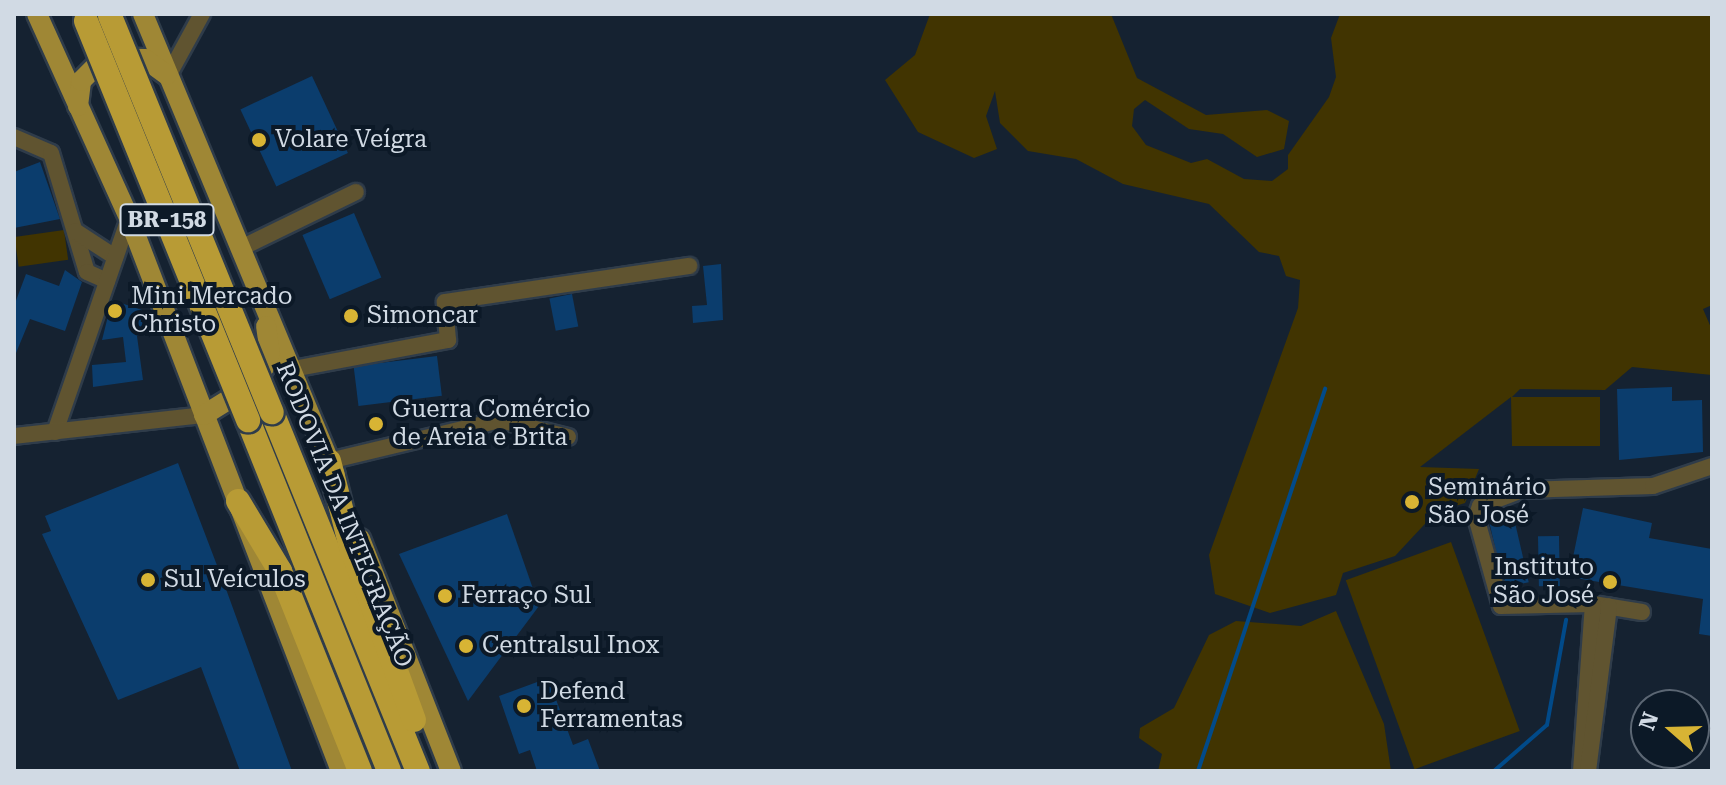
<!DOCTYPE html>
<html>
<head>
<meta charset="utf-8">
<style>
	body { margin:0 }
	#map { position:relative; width:1726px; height:785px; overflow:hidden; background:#152231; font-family:"Roboto Serif",serif }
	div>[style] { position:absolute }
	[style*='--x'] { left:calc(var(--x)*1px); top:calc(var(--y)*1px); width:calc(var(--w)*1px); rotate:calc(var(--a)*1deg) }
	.green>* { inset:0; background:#413401; transform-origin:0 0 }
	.stream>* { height:4px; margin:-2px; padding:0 2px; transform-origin:2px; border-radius:2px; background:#014a89 }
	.building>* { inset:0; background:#0b3d6d; transform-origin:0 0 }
	.roads { filter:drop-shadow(2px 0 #2f3c4a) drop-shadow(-2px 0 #2f3c4a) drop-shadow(0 2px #2f3c4a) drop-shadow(0 -2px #2f3c4a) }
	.minor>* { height:16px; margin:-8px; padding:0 8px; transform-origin:8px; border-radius:8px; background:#605430 }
	.major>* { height:20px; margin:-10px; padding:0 10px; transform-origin:10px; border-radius:10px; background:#9f8735 }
	.highway>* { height:24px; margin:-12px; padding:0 12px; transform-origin:12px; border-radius:12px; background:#b89b35 }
	.bridges { filter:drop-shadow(2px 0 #2f3c4a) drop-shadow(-2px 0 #2f3c4a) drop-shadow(0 2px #2f3c4a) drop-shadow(0 -2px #2f3c4a) }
	.highway-bridge>* { height:24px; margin:-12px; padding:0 12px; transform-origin:12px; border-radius:12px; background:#b89b35 }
	.dots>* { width:22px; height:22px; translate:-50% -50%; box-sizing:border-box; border:4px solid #0c1927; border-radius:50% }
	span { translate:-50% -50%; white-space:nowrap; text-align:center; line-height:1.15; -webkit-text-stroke:8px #0c1927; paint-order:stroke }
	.shield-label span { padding:2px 6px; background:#0c1927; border:2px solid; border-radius:6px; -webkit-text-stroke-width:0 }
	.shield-label { font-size:22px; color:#d1dae4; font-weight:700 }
	.poi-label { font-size:24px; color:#d1dae4 }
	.left { translate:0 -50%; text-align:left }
	.right { translate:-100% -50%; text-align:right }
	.street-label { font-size:24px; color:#d1dae4 }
	.frame { position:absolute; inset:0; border:16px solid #d1dae4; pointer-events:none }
	.north { position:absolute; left:1630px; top:689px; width:80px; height:80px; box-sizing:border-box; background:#0c1927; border:2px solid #5b6673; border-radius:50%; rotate:290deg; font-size:22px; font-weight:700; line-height:32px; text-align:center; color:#d1dae4 }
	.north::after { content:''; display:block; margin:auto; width:28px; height:36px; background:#d8b434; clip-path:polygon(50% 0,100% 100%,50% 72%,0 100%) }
</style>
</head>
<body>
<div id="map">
	<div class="green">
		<div style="clip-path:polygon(930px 14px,1111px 14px,1137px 78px,1206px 115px,1267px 110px,1289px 121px,1284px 149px,1257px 157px,1223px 134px,1189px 129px,1145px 100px,1134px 109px,1132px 126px,1146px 145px,1191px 163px,1207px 159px,1244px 179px,1272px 181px,1288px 169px,1288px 155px,1329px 97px,1336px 77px,1331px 38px,1340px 14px,1712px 14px,1712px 305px,1703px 309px,1712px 330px,1712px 375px,1632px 367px,1605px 390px,1520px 389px,1512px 397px,1600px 397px,1600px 446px,1512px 446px,1511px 397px,1420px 467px,1479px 469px,1465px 503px,1436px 512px,1395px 556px,1343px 573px,1336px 595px,1270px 613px,1215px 594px,1209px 555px,1298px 308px,1300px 280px,1286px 276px,1279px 256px,1259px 252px,1209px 204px,1123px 184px,1076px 159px,1028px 151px,1000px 123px,995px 91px,986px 116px,997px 149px,974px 158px,918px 132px,885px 80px,915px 55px)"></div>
		<div style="left:64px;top:230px;width:30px;height:50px;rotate:82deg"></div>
		<div style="left:1451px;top:542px;width:201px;height:112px;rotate:70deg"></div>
		<div style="clip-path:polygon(1336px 611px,1384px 724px,1391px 771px,1158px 771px,1162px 754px,1139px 738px,1140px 728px,1174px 708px,1209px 635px,1236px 621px,1301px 626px)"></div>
	</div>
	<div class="stream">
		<div style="--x:1198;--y:771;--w:403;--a:-71.6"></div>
		<div style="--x:1494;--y:771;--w:70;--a:-41"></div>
		<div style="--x:1547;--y:725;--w:107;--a:-79.7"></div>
	</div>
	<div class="building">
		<div style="left:312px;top:76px;width:85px;height:79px;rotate:65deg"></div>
		<div style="clip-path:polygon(40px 162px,60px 219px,14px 228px,14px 172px)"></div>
		<div style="left:354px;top:213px;width:70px;height:56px;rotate:67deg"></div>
		<div style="clip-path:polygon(721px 264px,723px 320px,693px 323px,692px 306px,707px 305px,703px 266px)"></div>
		<div style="clip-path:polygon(65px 270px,82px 282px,65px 331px,30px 319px,14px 358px,14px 306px,26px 274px,59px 286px)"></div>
		<div style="left:572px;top:294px;width:33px;height:23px;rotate:79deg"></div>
		<div style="clip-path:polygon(112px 300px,145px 311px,147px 334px,137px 336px,143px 380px,93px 387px,92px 365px,126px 362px,123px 337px,102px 340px)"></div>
		<div style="left:437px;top:356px;width:40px;height:84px;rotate:83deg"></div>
		<div style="clip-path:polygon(1672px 387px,1672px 401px,1702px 400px,1703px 452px,1619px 460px,1617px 389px)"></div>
		<div style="clip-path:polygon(178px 463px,226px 589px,292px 771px,240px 771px,201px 667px,118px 700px,42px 534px,51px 531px,45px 516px)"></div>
		<div style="clip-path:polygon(1583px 508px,1652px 523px,1649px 538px,1712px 549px,1712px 636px,1699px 634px,1703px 599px,1569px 577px)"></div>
		<div style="clip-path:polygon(507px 514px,539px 606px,468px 701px,399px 554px)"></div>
		<div style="left:1513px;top:514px;width:70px;height:25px;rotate:77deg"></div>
		<div style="left:1559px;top:536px;width:50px;height:21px;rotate:89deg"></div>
		<div style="clip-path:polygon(548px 678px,573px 745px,588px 739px,600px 771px,537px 771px,530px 750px,519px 754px,499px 696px)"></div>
	</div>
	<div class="roads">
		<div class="minor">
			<div style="--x:168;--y:76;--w:71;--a:-61.3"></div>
			<div style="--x:14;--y:137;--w:40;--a:23.4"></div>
			<div style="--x:51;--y:153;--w:124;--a:73.2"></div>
			<div style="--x:87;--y:272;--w:22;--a:24"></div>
			<div style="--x:75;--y:231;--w:48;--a:33"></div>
			<div style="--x:239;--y:249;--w:130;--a:-26"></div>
			<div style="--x:293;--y:369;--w:158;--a:-10.6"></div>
			<div style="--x:448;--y:340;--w:38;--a:-95"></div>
			<div style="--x:445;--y:302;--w:247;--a:-8.4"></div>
			<div style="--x:55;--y:432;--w:226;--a:-70.9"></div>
			<div style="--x:14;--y:436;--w:191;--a:-6.3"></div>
			<div style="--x:329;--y:461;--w:176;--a:-13.5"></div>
			<div style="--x:500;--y:420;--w:70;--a:14"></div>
			<div style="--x:1642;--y:612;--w:50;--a:-170.7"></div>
			<div style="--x:1593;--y:604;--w:92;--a:178.8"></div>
			<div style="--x:1501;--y:606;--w:92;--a:-105.7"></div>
			<div style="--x:1476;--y:517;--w:12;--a:-70"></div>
			<div style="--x:1480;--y:506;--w:45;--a:-20.9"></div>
			<div style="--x:1522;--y:490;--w:131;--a:-1.7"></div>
			<div style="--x:1653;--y:486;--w:62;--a:-18.7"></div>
			<div style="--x:1581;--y:771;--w:167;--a:-85.9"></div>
			<div style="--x:1588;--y:771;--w:166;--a:-82.7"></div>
		</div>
		<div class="major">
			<div style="--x:37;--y:14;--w:224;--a:65.7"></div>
			<div style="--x:129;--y:218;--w:592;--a:69.03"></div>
			<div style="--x:143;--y:14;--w:499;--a:67.4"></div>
			<div style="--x:78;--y:106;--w:25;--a:-83"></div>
			<div style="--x:81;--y:81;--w:33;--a:-45"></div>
			<div style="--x:104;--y:58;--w:41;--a:1.4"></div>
			<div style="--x:145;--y:59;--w:27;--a:36"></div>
			<div style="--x:204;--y:415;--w:53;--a:-31.9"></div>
			<div style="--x:249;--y:387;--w:23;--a:-52"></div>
			<div style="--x:263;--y:369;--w:17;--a:-65"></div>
			<div style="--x:270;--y:354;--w:28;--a:-98"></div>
			<div style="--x:360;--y:539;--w:249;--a:68.6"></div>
		</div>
		<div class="highway">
			<div style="--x:272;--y:412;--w:388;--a:67.9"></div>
			<div style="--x:248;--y:420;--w:378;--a:68.1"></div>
			<div style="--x:329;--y:461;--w:89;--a:75.7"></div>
			<div style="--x:351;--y:547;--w:184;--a:70"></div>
			<div style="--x:238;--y:501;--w:82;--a:59"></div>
			<div style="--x:280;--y:571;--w:215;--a:68.2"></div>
		</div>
	</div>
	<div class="bridges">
		<div class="highway-bridge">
			<div style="--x:110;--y:16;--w:428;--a:67.8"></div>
			<div style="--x:86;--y:21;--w:431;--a:67.9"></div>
		</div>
	</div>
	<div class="dots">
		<div style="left:259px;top:140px;background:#d8b434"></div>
		<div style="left:115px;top:311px;background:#d8b434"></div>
		<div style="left:351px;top:316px;background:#d8b434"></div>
		<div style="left:376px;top:424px;background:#d8b434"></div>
		<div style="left:1412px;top:502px;background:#d8b434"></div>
		<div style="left:148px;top:580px;background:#d8b434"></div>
		<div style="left:1610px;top:582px;background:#d8b434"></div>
		<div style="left:445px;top:596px;background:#d8b434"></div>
		<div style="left:466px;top:646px;background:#d8b434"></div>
		<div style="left:524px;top:706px;background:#d8b434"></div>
	</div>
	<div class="shield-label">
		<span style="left:167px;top:220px">BR-158</span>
	</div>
	<div class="poi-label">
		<span class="left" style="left:275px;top:140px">Volare Veígra</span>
		<span class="left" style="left:131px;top:311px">Mini Mercado<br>Christo</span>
		<span class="left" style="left:367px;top:316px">Simoncar</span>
		<span class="left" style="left:392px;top:424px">Guerra Comércio<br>de Areia e Brita</span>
		<span class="left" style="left:1428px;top:502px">Seminário<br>São José</span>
		<span class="right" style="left:1594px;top:582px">Instituto<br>São José</span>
		<span class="left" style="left:164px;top:580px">Sul Veículos</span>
		<span class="left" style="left:461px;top:596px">Ferraço Sul</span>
		<span class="left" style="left:482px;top:646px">Centralsul Inox</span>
		<span class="left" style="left:540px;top:706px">Defend<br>Ferramentas</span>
	</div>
	<div class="street-label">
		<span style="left:344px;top:515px;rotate:68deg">RODOVIA DA INTEGRAÇÃO</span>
	</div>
	<div class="frame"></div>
	<div class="north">N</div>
</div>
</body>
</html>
